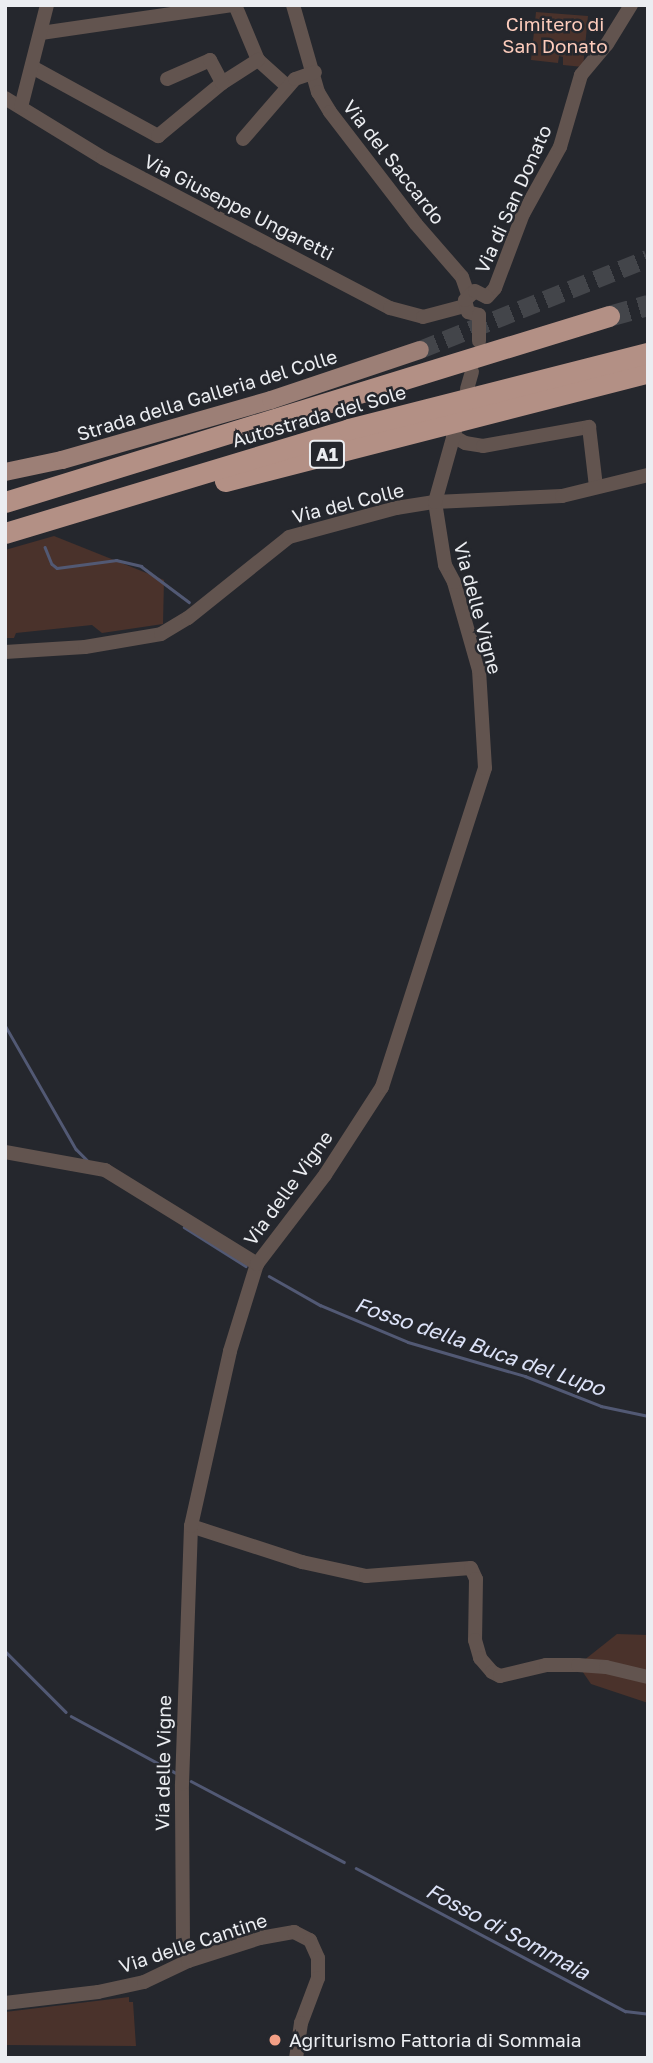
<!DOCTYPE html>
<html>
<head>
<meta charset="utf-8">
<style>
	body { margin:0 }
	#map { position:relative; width:653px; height:2063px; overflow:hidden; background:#25272d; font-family:"Golos Text",sans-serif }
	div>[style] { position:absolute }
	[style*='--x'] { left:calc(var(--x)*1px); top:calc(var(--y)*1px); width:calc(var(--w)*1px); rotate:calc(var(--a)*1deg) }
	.green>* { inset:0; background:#4a322b }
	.stream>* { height:2.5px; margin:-1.25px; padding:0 1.25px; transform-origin:1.25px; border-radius:1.25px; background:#525974 }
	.major-tunnel>* { height:18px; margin-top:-9px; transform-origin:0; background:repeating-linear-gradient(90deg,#43454a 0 18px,transparent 0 27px) }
	.highway-tunnel>* { height:21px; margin-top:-10.5px; transform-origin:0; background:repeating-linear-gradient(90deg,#43454a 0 21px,transparent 0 31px) }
	.minor>* { height:14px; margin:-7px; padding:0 7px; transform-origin:7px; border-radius:7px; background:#62544f }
	.major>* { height:18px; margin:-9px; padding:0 9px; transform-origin:9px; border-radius:9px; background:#9c7f76 }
	.highway>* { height:21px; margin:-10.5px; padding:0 10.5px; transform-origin:10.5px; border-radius:10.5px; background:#b39085 }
	.dots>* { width:19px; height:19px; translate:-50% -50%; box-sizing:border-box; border:4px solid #25272d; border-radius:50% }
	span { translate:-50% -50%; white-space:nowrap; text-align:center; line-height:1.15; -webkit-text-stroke:5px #25272d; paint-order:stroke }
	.shield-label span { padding:2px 5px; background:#25272d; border:2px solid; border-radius:5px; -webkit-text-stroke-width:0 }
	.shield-label { font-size:18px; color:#ebedf1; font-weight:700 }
	.park-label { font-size:19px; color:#fdccbc }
	.street-label { font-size:19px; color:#ebedf1 }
	.poi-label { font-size:19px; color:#ebedf1 }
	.left { translate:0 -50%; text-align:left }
	.water-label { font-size:21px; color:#dde3f8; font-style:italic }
	.frame { position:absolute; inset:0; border:7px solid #ebedf1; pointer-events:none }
</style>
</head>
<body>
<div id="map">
	<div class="green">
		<div style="clip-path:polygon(536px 12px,588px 16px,583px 67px,563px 65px,563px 57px,559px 56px,558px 63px,531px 60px)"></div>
		<div style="clip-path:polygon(54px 536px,164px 580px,163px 624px,102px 633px,92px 625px,16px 633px,14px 638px,5px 638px,5px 550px)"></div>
		<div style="clip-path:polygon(617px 1634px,648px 1635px,648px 1703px,591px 1684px,578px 1665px)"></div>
		<div style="clip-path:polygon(129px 1997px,129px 2002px,133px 2002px,136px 2046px,5px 2045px,5px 2012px)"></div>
	</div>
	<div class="stream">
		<div style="--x:45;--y:547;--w:18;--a:68"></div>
		<div style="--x:52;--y:564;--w:6;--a:39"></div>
		<div style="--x:57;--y:568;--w:60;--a:-7.7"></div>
		<div style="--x:116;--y:560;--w:26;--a:13"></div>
		<div style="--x:141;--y:566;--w:60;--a:36.9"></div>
		<div style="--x:5;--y:1025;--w:143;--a:60.2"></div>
		<div style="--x:76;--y:1149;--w:18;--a:45"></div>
		<div style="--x:184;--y:1227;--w:73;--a:32.2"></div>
		<div style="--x:269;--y:1276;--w:59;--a:29.6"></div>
		<div style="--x:320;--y:1305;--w:95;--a:22.8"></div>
		<div style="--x:408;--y:1342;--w:122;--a:16.2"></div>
		<div style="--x:525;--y:1376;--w:82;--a:21.5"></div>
		<div style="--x:601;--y:1406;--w:48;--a:12"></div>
		<div style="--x:5;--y:1651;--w:86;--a:45"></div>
		<div style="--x:71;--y:1716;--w:122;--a:28.5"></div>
		<div style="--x:191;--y:1781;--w:173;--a:27.9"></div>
		<div style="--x:356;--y:1868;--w:305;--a:28"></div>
		<div style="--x:625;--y:2011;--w:23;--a:7"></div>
	</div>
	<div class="major-tunnel">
		<div style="--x:420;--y:350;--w:245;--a:-21.8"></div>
	</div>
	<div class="highway-tunnel">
		<div style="--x:609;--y:316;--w:41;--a:-15.8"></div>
	</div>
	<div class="minor">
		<div style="--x:235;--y:5;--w:60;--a:67.3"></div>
		<div style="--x:258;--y:60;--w:40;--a:42"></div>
		<div style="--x:293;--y:5;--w:91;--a:74"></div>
		<div style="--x:318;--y:92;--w:23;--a:59"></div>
		<div style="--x:330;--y:112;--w:141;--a:52.5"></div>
		<div style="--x:416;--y:224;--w:70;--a:49"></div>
		<div style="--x:462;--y:277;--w:18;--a:71"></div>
		<div style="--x:41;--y:33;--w:195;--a:-8.3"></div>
		<div style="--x:32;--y:67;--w:144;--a:28.7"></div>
		<div style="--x:158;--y:136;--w:83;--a:-39.6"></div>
		<div style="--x:222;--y:83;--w:43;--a:-32.6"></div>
		<div style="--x:167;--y:79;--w:47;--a:-23.8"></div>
		<div style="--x:210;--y:60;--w:26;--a:62"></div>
		<div style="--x:5;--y:98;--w:115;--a:31.5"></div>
		<div style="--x:103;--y:158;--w:324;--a:27.6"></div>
		<div style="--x:390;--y:308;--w:34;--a:15"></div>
		<div style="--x:423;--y:317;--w:43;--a:-14.7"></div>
		<div style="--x:21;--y:107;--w:105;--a:-75.7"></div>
		<div style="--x:243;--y:139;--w:79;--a:-49.1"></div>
		<div style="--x:295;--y:79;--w:21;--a:-19"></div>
		<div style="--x:487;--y:297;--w:12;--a:-48"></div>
		<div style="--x:495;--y:288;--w:79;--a:-69.3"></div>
		<div style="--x:523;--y:214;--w:77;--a:-61.1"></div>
		<div style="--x:560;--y:147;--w:75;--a:-73.7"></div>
		<div style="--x:581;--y:75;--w:40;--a:-50"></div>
		<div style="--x:607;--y:44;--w:46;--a:-58.4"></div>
		<div style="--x:479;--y:315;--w:11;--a:-165"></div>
		<div style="--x:468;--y:312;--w:12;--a:-104"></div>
		<div style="--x:465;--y:300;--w:13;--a:-42"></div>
		<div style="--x:475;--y:291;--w:13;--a:27"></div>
		<div style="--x:479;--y:315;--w:26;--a:90"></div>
		<div style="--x:467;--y:389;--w:18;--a:-74"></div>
		<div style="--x:453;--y:436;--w:14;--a:30"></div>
		<div style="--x:465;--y:443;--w:18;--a:9"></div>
		<div style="--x:483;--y:446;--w:108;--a:-10.2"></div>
		<div style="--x:589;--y:427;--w:60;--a:83.3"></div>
		<div style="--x:5;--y:652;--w:80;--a:-3.6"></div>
		<div style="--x:85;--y:647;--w:77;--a:-9.7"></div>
		<div style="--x:161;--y:634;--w:31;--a:-31"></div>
		<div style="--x:188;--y:618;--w:129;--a:-38.7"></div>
		<div style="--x:289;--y:537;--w:111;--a:-15.2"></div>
		<div style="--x:396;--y:508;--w:39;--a:-9"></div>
		<div style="--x:435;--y:502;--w:127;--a:-2.7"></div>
		<div style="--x:562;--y:496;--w:89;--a:-13.7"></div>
		<div style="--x:5;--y:1152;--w:102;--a:10.2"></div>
		<div style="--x:105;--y:1170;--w:179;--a:31.7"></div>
		<div style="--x:191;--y:1526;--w:117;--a:18"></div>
		<div style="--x:302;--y:1562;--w:66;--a:12.3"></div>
		<div style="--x:366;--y:1576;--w:105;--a:-4.4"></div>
		<div style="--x:471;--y:1568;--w:12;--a:66"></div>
		<div style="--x:476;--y:1579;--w:61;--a:90.9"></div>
		<div style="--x:475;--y:1640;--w:19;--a:74"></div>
		<div style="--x:480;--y:1658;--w:18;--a:49"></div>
		<div style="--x:492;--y:1672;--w:9;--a:27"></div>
		<div style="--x:500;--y:1676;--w:47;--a:-13.4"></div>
		<div style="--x:546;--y:1665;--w:32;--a:0"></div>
		<div style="--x:578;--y:1665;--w:28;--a:4"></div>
		<div style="--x:606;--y:1667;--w:43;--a:13.4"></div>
		<div style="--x:188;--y:1961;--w:19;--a:-106"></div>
		<div style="--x:183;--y:1943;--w:159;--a:-90.4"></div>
		<div style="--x:182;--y:1784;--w:258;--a:-88"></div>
		<div style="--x:191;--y:1526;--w:179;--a:-77.4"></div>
		<div style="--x:230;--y:1351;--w:91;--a:-72.8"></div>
		<div style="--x:257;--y:1264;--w:112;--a:-52.6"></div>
		<div style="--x:325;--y:1175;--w:105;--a:-57.1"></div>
		<div style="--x:382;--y:1087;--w:335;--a:-72.1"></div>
		<div style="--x:485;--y:768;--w:98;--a:-93.5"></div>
		<div style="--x:479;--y:670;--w:91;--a:-105.9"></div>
		<div style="--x:454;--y:582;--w:19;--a:-118"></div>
		<div style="--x:445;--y:565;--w:64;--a:-99"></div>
		<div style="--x:435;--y:502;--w:74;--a:-74.3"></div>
		<div style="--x:5;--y:2003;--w:94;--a:-6.7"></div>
		<div style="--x:98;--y:1992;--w:47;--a:-12.3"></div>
		<div style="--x:144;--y:1982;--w:49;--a:-25.5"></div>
		<div style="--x:188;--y:1961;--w:76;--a:-17.7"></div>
		<div style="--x:260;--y:1938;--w:35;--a:-10"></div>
		<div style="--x:294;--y:1932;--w:18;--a:27"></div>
		<div style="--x:310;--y:1940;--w:20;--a:66"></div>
		<div style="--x:318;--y:1958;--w:20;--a:90"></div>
		<div style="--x:318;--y:1978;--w:48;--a:110.7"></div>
		<div style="--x:301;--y:2023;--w:35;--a:98"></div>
	</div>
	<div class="major">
		<div style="--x:5;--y:472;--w:58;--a:-11.9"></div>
		<div style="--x:62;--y:460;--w:217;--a:-16"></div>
		<div style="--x:271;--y:400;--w:157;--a:-18.6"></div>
	</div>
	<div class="highway">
		<div style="--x:225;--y:481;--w:437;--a:-14.4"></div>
		<div style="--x:5;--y:502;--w:632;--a:-17.12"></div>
		<div style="--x:5;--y:533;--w:359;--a:-16.8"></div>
		<div style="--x:349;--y:429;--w:309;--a:-14.3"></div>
	</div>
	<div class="dots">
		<div style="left:275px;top:2040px;background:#f39f85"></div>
	</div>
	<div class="shield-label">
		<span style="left:327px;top:454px">A1</span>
	</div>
	<div class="park-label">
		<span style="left:555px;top:35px">Cimitero di<br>San Donato</span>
	</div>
	<div class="street-label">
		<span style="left:394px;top:162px;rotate:52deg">Via del Saccardo</span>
		<span style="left:513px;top:199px;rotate:-66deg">Via di San Donato</span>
		<span style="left:239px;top:207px;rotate:27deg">Via Giuseppe Ungaretti</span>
		<span style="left:207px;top:395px;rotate:-17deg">Strada della Galleria del Colle</span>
		<span style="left:319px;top:416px;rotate:-16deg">Autostrada del Sole</span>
		<span style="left:348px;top:503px;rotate:-14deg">Via del Colle</span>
		<span style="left:478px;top:608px;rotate:75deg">Via delle Vigne</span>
		<span style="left:288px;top:1188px;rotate:-54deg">Via delle Vigne</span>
		<span style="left:163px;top:1763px;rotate:-89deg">Via delle Vigne</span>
		<span style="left:193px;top:1943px;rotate:-18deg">Via delle Cantine</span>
	</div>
	<div class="poi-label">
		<span class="left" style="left:289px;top:2040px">Agriturismo Fattoria di Sommaia</span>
	</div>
	<div class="water-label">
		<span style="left:480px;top:1346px;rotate:19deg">Fosso della Buca del Lupo</span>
		<span style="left:508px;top:1931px;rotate:28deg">Fosso di Sommaia</span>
	</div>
	<div class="frame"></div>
</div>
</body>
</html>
